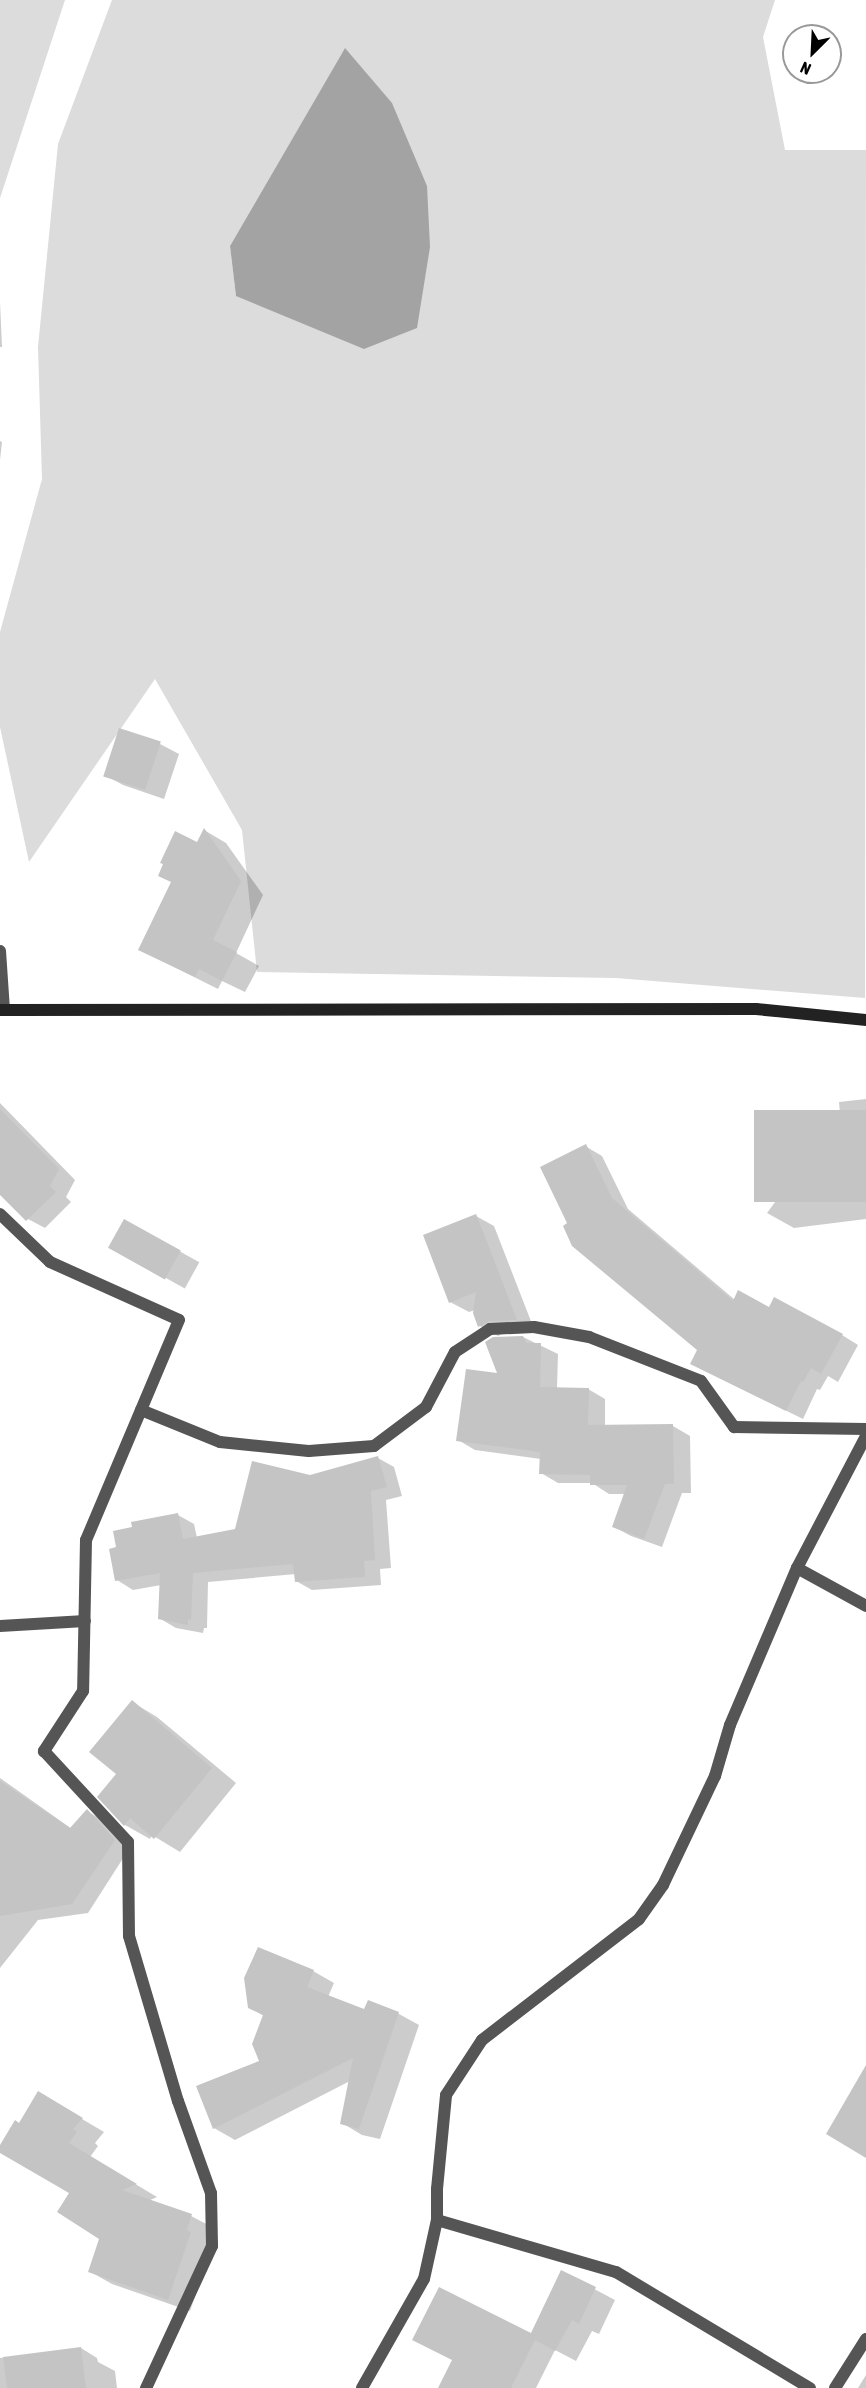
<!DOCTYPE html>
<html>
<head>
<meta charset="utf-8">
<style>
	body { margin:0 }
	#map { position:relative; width:866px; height:2388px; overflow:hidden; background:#fff; font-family:"Asap Condensed",sans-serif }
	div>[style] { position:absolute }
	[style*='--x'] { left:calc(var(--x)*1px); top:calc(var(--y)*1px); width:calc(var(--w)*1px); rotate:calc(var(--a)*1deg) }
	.green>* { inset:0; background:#dcdcdc }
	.water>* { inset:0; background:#a3a3a3 }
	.shadow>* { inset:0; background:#0003; transform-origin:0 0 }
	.building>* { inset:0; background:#c4c4c4; transform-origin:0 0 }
	.street>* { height:12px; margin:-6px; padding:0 6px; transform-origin:6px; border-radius:6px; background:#555 }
	.secondary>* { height:12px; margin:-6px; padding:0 6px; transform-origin:6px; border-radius:6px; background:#222 }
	span { translate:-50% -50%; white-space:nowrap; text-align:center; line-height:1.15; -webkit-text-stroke:4.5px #fff; paint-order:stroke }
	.north { position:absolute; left:782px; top:24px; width:60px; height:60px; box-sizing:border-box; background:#fff; border:2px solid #999; border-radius:50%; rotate:204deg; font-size:16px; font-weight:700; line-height:24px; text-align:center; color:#000 }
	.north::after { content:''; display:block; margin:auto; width:21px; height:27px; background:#000; clip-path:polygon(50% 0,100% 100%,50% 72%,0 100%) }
</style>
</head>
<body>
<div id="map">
	<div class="green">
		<div style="clip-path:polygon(0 0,65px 0,0 198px)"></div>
		<div style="clip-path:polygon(evenodd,112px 0,775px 0,763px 37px,785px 150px,866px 150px,865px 998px,616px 978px,257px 972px,242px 830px,155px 679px,29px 862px,0 727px,0 632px,42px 479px,38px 347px,58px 144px,112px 0,345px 48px,236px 296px,230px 246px,345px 48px)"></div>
	</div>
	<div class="water">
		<div style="clip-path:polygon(345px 48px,392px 103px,427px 186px,430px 247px,417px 328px,364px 349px,236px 296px,230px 246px)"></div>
	</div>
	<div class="shadow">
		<div style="clip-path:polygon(0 302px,2px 347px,0 347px)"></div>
		<div style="clip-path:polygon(0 441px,2px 442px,0 460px)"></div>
		<div style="clip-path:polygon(160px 744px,179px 754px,164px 799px,123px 785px,105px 775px)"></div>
		<div style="clip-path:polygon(204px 830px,226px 843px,263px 895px,236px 953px,259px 966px,245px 992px,222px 981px,218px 989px,140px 950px)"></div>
		<div style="clip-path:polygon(866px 1099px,866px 1219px,794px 1228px,767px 1213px,840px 1114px,839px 1102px)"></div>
		<div style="clip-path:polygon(0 1103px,75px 1180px,66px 1197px,71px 1202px,45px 1228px,28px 1219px,0 1190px)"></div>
		<div style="clip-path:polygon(585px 1146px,602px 1156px,628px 1209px,735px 1300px,770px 1309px,842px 1335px,858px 1345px,838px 1382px,828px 1376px,820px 1390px,817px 1389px,803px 1419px,708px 1372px,699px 1350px,569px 1224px)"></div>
		<div style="clip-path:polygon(476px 1216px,494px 1226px,534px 1329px,508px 1331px,498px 1336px,480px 1326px,475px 1310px,469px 1312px,450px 1302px)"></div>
		<div style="left:125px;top:1221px;width:85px;height:30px;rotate:29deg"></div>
		<div style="clip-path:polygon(523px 1337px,558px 1354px,557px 1389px,588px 1389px,605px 1399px,605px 1427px,673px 1426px,690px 1436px,691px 1493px,682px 1493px,662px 1547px,631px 1536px,614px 1527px,626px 1494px,609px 1494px,592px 1483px,558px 1483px,541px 1473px,541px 1459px,475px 1450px,458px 1440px)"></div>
		<div style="clip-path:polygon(378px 1458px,394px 1467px,402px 1496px,386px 1500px,391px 1568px,380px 1569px,381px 1585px,312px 1590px,296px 1581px,296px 1574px,208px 1582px,207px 1628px,204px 1628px,203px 1633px,176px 1628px,159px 1618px,161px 1585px,133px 1590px,117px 1580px,117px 1548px,134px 1528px,178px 1515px,194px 1524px,197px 1538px,236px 1530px,310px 1476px)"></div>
		<div style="clip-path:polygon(132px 1702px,157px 1717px,236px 1783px,180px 1852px,152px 1835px,150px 1839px,125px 1825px,99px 1796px,118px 1774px)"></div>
		<div style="clip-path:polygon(0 1778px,72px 1829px,87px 1811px,102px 1820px,129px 1849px,88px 1913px,38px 1920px,0 1968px)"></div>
		<div style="clip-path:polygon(313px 1971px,334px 1983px,328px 1997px,365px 2011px,368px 2002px,399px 2014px,419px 2025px,380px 2139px,362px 2135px,342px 2123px,350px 2081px,235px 2140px,214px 2128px,261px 2062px,264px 2016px,249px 2007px)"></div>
		<div style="clip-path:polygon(38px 2093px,104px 2132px,95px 2143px,98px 2146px,90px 2157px,157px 2197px,148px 2201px,191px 2216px,214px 2228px,213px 2246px,190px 2311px,112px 2284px,89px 2271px,101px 2238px,71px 2193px,0 2151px,20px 2125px)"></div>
		<div style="clip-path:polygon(562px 2272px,615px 2300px,599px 2334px,592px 2331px,576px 2361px,555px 2350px,536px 2388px,439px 2388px,532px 2335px)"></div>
		<div style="clip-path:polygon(81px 2348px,97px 2358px,98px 2362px,115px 2371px,117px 2388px,0 2388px,0 2358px)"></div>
		<div style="clip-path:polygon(866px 2375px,866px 2388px,858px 2388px)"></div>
	</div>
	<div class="building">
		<div style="left:119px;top:728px;width:44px;height:51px;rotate:18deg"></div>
		<div style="clip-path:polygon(204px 828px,241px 881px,213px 940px,237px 952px,222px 981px,199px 969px,195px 977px,138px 950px,171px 882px,158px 876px,163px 864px,160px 863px,175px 831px,197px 842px)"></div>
		<div style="clip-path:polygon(0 1109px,59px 1169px,50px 1186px,56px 1192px,26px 1221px,0 1195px)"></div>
		<div style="left:866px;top:1110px;width:92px;height:112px;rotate:90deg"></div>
		<div style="clip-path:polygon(586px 1144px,612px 1198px,733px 1301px,738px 1290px,769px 1307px,774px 1297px,843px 1334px,821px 1374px,811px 1368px,803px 1382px,801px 1381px,786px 1411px,690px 1364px,697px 1350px,572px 1246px,563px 1226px,567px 1223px,540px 1167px)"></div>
		<div style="clip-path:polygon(476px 1214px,484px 1234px,517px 1320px,489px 1321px,478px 1327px,473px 1313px,476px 1292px,449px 1303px,423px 1235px)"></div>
		<div style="left:124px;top:1219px;width:65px;height:33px;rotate:29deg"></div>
		<div style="clip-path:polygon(523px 1336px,526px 1343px,541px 1343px,540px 1387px,589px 1388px,588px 1425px,673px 1424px,674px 1484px,665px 1484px,644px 1539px,612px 1527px,627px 1485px,590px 1485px,590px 1475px,539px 1474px,540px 1452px,456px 1441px,466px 1369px,497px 1373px,485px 1342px,493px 1337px)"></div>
		<div style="clip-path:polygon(378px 1456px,387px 1487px,371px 1491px,375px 1560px,364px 1561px,365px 1577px,295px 1582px,293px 1564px,193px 1573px,191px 1620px,188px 1619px,188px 1625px,158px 1619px,160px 1573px,115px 1581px,109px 1549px,116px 1547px,113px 1531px,132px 1527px,131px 1522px,178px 1513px,183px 1539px,235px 1529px,252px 1461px,310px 1475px)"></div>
		<div style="clip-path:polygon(132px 1700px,212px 1768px,154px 1839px,130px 1818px,124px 1826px,97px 1797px,116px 1774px,89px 1752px)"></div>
		<div style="clip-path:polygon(0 1781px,70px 1828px,87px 1809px,115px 1840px,72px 1904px,0 1916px)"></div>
		<div style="clip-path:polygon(258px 1947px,314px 1970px,307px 1987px,364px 2009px,368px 2000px,399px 2012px,359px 2129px,340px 2124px,353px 2058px,213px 2129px,196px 2086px,259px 2061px,252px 2044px,263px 2015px,248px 2008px,244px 1978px)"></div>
		<div style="clip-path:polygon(866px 2065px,866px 2158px,826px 2134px)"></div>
		<div style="clip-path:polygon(38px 2091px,83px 2118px,73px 2129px,77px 2132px,69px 2143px,137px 2184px,122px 2190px,192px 2214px,187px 2230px,191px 2232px,168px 2300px,88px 2272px,99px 2239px,57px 2212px,69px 2193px,0 2153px,0 2145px,15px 2120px,19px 2123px)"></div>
		<div style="clip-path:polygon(561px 2270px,596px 2287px,579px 2324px,572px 2320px,555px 2351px,535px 2340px,511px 2388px,438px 2388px,452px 2360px,412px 2340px,439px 2287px,531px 2333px)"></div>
		<div style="clip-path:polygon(81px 2347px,86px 2388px,7px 2388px,3px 2357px)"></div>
	</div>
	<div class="street">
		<div style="--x:0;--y:951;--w:59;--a:86.1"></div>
		<div style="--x:0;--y:1214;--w:69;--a:43.8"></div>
		<div style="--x:50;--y:1262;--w:141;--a:24.2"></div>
		<div style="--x:179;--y:1320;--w:239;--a:112.9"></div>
		<div style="--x:86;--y:1540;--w:151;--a:91.1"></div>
		<div style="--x:83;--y:1691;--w:72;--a:123"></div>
		<div style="--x:44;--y:1751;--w:124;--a:47.3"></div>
		<div style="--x:128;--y:1842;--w:94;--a:89.4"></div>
		<div style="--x:129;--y:1936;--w:172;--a:73.5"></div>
		<div style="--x:178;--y:2101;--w:98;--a:70.3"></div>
		<div style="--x:211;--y:2193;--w:53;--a:88.9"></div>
		<div style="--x:212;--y:2246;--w:157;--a:114.9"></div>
		<div style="--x:141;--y:1410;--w:85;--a:22.1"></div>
		<div style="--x:220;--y:1442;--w:89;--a:5.8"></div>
		<div style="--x:309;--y:1451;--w:65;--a:-4.4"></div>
		<div style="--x:374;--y:1446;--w:65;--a:-36.9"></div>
		<div style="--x:426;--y:1407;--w:62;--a:-62.2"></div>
		<div style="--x:455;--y:1352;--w:42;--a:-33.3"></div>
		<div style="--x:490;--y:1329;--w:44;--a:-2.6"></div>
		<div style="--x:534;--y:1327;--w:56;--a:10.3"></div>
		<div style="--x:589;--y:1337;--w:120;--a:21.4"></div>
		<div style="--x:701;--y:1381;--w:57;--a:54.3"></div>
		<div style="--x:734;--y:1427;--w:132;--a:0.9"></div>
		<div style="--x:797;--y:1568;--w:79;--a:28.8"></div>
		<div style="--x:0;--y:1626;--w:85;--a:-3.4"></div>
		<div style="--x:437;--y:2220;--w:186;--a:16.2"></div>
		<div style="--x:616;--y:2272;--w:226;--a:30.9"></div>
		<div style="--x:362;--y:2388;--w:125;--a:-60.4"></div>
		<div style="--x:424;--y:2279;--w:60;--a:-77.6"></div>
		<div style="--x:437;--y:2220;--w:31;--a:-90"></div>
		<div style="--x:437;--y:2189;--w:94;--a:-84.5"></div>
		<div style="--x:446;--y:2095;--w:66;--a:-56.8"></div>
		<div style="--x:482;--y:2040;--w:198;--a:-37.6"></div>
		<div style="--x:639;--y:1919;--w:42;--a:-54.8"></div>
		<div style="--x:663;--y:1885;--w:121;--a:-64.5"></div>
		<div style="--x:715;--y:1776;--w:53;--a:-73.6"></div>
		<div style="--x:730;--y:1725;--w:171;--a:-66.9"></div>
		<div style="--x:797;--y:1568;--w:149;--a:-62.4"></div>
		<div style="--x:835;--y:2388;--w:58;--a:-57.7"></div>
	</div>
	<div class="secondary">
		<div style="--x:0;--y:1010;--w:756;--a:-0.08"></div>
		<div style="--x:756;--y:1009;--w:111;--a:5.7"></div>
	</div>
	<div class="north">N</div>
</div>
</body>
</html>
